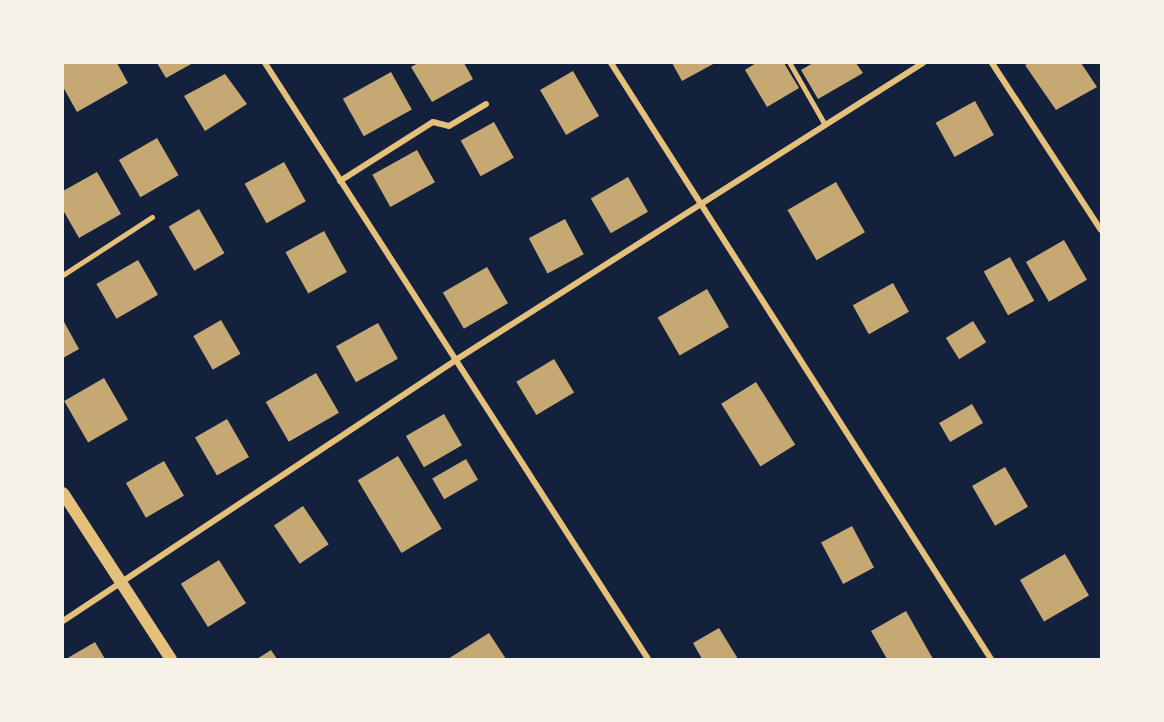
<!DOCTYPE html>
<html>
<head>
<meta charset="utf-8">
<style>
	body { margin:0 }
	#map { position:relative; width:1164px; height:722px; overflow:hidden; background:#14213d; font-family:"DejaVu Sans",sans-serif }
	div>[style] { position:absolute }
	[style*='--x'] { left:calc(var(--x)*1px); top:calc(var(--y)*1px); width:calc(var(--w)*1px); rotate:calc(var(--a)*1deg) }
	.building>* { inset:0; background:#c6a872; transform-origin:0 0 }
	.service>* { height:4.5px; margin:-2.25px; padding:0 2.25px; transform-origin:2.25px; border-radius:2.25px; background:#e5c07b }
	.minor>* { height:6px; margin:-3px; padding:0 3px; transform-origin:3px; border-radius:3px; background:#e5c07b }
	.secondary>* { height:12px; margin:-6px; padding:0 6px; transform-origin:6px; border-radius:6px; background:#e5c07b }
	span { translate:-50% -50%; white-space:nowrap; text-align:center; line-height:1.15; -webkit-text-stroke:5px #f6f1e7; paint-order:stroke }
	.frame { position:absolute; inset:0; border:64px solid #f6f1e7; pointer-events:none }
</style>
</head>
<body>
<div id="map">
	<div class="building">
		<div style="clip-path:polygon(63px 63px,117px 63px,128px 83px,77px 112px,63px 87px)"></div>
		<div style="clip-path:polygon(157px 63px,193px 63px,166px 78px)"></div>
		<div style="clip-path:polygon(418px 63px,464px 63px,473px 79px,432px 102px,411px 67px)"></div>
		<div style="clip-path:polygon(672px 63px,715px 63px,682px 81px)"></div>
		<div style="clip-path:polygon(756px 63px,784px 63px,799px 88px,767px 107px,745px 70px)"></div>
		<div style="clip-path:polygon(813px 63px,856px 63px,863px 73px,818px 99px,801px 70px)"></div>
		<div style="clip-path:polygon(1030px 63px,1081px 63px,1097px 87px,1056px 110px,1025px 65px)"></div>
		<div style="left:573px;top:71px;width:52px;height:38px;rotate:60deg"></div>
		<div style="left:391px;top:72px;width:43px;height:55px;rotate:61deg"></div>
		<div style="clip-path:polygon(225px 74px,247px 104px,205px 131px,184px 96px)"></div>
		<div style="left:975px;top:101px;width:39px;height:45px;rotate:61deg"></div>
		<div style="left:494px;top:122px;width:41px;height:38px;rotate:61deg"></div>
		<div style="left:157px;top:138px;width:43px;height:44px;rotate:60deg"></div>
		<div style="left:417px;top:150px;width:37px;height:51px;rotate:61deg"></div>
		<div style="left:284px;top:162px;width:45px;height:45px;rotate:61deg"></div>
		<div style="clip-path:polygon(97px 172px,121px 214px,79px 238px,63px 210px,63px 191px)"></div>
		<div style="left:628px;top:177px;width:40px;height:43px;rotate:60deg"></div>
		<div style="left:836px;top:182px;width:58px;height:56px;rotate:60deg"></div>
		<div style="left:199px;top:209px;width:51px;height:35px;rotate:60deg"></div>
		<div style="left:565px;top:219px;width:40px;height:41px;rotate:62deg"></div>
		<div style="left:324px;top:231px;width:47px;height:44px;rotate:61deg"></div>
		<div style="left:1064px;top:240px;width:46px;height:44px;rotate:60deg"></div>
		<div style="left:1010px;top:257px;width:50px;height:30px;rotate:61deg"></div>
		<div style="left:138px;top:260px;width:40px;height:48px;rotate:60deg"></div>
		<div style="left:487px;top:267px;width:42px;height:51px;rotate:60deg"></div>
		<div style="left:893px;top:283px;width:33px;height:46px;rotate:61deg"></div>
		<div style="left:707px;top:289px;width:44px;height:57px;rotate:60deg"></div>
		<div style="clip-path:polygon(63px 320px,79px 349px,63px 358px)"></div>
		<div style="left:221px;top:320px;width:39px;height:32px;rotate:60deg"></div>
		<div style="left:973px;top:321px;width:25px;height:32px;rotate:58deg"></div>
		<div style="left:378px;top:323px;width:41px;height:48px;rotate:61deg"></div>
		<div style="left:554px;top:359px;width:39px;height:44px;rotate:59deg"></div>
		<div style="left:316px;top:373px;width:46px;height:58px;rotate:60deg"></div>
		<div style="left:104px;top:378px;width:48px;height:46px;rotate:60deg"></div>
		<div style="left:756px;top:382px;width:74px;height:41px;rotate:58deg"></div>
		<div style="left:972px;top:404px;width:22px;height:38px;rotate:60deg"></div>
		<div style="left:444px;top:414px;width:36px;height:44px;rotate:60deg"></div>
		<div style="left:227px;top:419px;width:44px;height:37px;rotate:60deg"></div>
		<div style="left:398px;top:456px;width:85px;height:47px;rotate:59deg"></div>
		<div style="left:466px;top:459px;width:24px;height:39px;rotate:60deg"></div>
		<div style="left:164px;top:461px;width:40px;height:44px;rotate:60deg"></div>
		<div style="left:1005px;top:467px;width:46px;height:38px;rotate:60deg"></div>
		<div style="left:303px;top:506px;width:46px;height:35px;rotate:56deg"></div>
		<div style="left:852px;top:526px;width:47px;height:35px;rotate:62deg"></div>
		<div style="left:1065px;top:554px;width:48px;height:52px;rotate:60deg"></div>
		<div style="left:219px;top:560px;width:51px;height:45px;rotate:58deg"></div>
		<div style="clip-path:polygon(906px 611px,933px 659px,887px 659px,871px 631px)"></div>
		<div style="clip-path:polygon(719px 628px,738px 659px,702px 659px,693px 643px)"></div>
		<div style="clip-path:polygon(489px 633px,506px 659px,448px 659px)"></div>
		<div style="clip-path:polygon(95px 642px,105px 659px,66px 659px)"></div>
		<div style="clip-path:polygon(271px 650px,277px 659px,257px 659px)"></div>
	</div>
	<div class="service">
		<div style="--x:790;--y:63;--w:70;--a:60.2"></div>
		<div style="--x:63;--y:275;--w:106;--a:-33.1"></div>
	</div>
	<div class="minor">
		<div style="--x:265;--y:63;--w:708;--a:57.27"></div>
		<div style="--x:611;--y:63;--w:707;--a:57.48"></div>
		<div style="--x:992;--y:63;--w:199;--a:56.9"></div>
		<div style="--x:340;--y:181;--w:110;--a:-32.4"></div>
		<div style="--x:433;--y:122;--w:16;--a:14"></div>
		<div style="--x:449;--y:126;--w:43;--a:-30.7"></div>
		<div style="--x:63;--y:621;--w:470;--a:-33.6"></div>
		<div style="--x:454;--y:361;--w:556;--a:-32.43"></div>
	</div>
	<div class="secondary">
		<div style="--x:63;--y:493;--w:198;--a:57"></div>
	</div>
	<div class="frame"></div>
</div>
</body>
</html>
